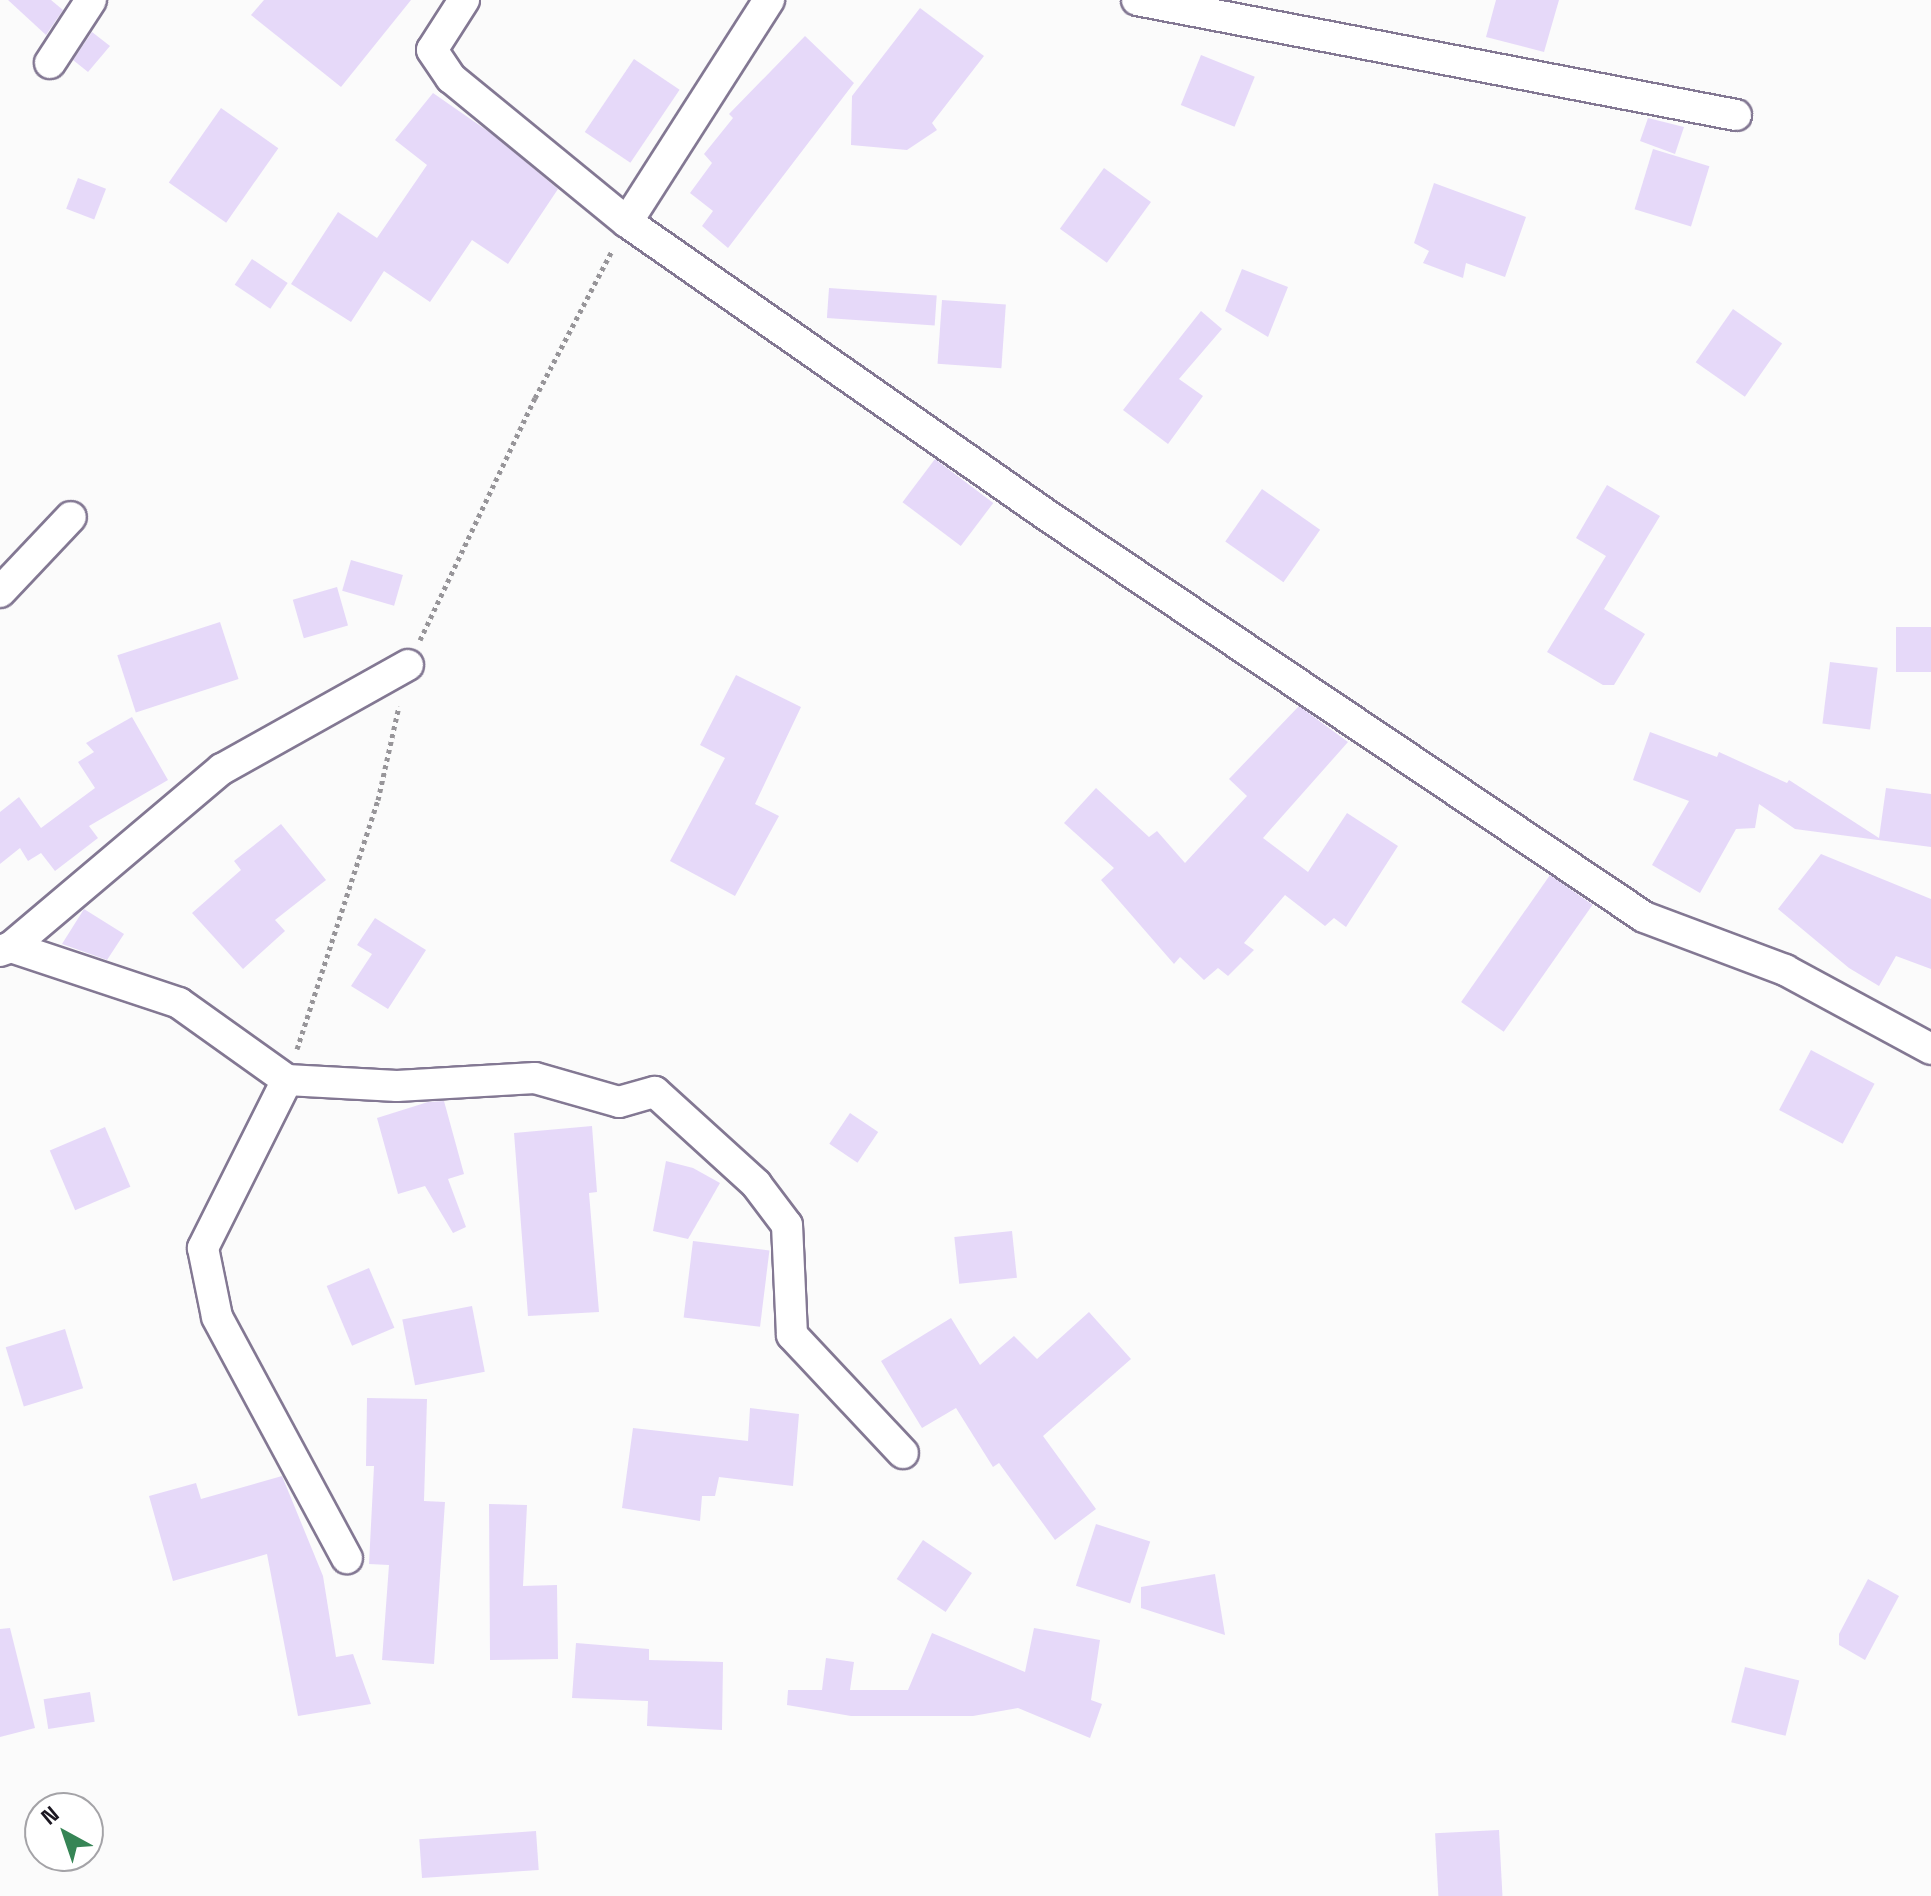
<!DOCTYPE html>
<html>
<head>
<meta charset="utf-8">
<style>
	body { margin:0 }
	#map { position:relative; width:1931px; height:1896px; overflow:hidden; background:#fbfbfb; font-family:"Space Grotesk",sans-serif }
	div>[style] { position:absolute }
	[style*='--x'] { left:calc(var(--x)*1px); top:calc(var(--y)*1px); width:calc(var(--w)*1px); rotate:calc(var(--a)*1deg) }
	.building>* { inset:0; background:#e6d9f9; transform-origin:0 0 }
	.path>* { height:5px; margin-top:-2.5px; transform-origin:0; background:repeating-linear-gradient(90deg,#979599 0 4px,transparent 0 8px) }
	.roads { filter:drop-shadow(2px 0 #837893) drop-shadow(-2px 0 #837893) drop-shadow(0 2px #837893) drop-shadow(0 -2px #837893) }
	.street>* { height:30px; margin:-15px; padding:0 15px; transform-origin:15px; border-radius:15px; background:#fff }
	span { translate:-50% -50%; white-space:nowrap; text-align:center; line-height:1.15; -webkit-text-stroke:8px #fff; paint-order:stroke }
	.north { position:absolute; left:24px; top:1792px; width:80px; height:80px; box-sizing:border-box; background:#fff; border:2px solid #a4a3a7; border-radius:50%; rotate:320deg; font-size:22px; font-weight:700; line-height:32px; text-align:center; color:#1c1822 }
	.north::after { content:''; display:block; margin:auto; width:28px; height:36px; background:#368555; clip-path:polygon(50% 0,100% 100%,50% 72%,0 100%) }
</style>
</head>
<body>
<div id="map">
	<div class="building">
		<div style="clip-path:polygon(8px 0,51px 0,63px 10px,46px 35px)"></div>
		<div style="clip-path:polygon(264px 0,411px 0,341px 87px,251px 15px)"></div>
		<div style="clip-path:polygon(1496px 0,1559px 0,1544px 52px,1486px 37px)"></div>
		<div style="clip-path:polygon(920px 8px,984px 56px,932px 123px,937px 130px,907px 150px,851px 145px,852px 96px)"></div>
		<div style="clip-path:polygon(92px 32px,110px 46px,88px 72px,73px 60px)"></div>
		<div style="clip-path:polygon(805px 36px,854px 83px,728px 248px,702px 226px,713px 211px,690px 193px,712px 163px,704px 154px,733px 118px,729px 114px)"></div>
		<div style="left:1201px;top:55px;width:58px;height:54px;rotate:22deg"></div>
		<div style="left:634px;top:59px;width:55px;height:88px;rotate:34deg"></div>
		<div style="clip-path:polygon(433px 93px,492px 134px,558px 189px,508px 264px,472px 240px,430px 302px,384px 271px,351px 322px,291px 284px,338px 212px,377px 238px,427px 165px,395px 140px)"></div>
		<div style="left:221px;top:108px;width:70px;height:91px;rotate:35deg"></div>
		<div style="clip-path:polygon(1648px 118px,1684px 127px,1675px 154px,1640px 141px)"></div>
		<div style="left:1653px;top:149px;width:59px;height:63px;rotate:17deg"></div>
		<div style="left:1104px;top:168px;width:58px;height:75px;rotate:36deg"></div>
		<div style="left:78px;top:178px;width:30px;height:33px;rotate:21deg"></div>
		<div style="clip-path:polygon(1434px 183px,1526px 217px,1505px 277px,1466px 263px,1463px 278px,1423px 263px,1429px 251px,1414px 243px)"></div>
		<div style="left:252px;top:259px;width:43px;height:31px;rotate:34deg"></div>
		<div style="clip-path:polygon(1242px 269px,1288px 287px,1268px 337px,1225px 311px)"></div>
		<div style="left:829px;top:288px;width:108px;height:30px;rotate:4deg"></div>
		<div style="left:942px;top:300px;width:64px;height:64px;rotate:4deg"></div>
		<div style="left:1733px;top:309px;width:60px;height:65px;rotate:35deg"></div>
		<div style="clip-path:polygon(1201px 311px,1222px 329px,1179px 379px,1203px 396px,1168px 444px,1123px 410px)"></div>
		<div style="left:935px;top:459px;width:73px;height:54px;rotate:37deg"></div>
		<div style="clip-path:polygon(1607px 485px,1660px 516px,1604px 609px,1645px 634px,1614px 685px,1603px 685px,1547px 652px,1606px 556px,1576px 538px)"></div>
		<div style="left:1262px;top:489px;width:71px;height:64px;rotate:35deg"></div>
		<div style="left:351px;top:560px;width:54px;height:32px;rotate:16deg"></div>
		<div style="left:337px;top:587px;width:40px;height:46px;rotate:74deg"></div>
		<div style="left:220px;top:622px;width:60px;height:108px;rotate:72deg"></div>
		<div style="left:1931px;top:627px;width:45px;height:35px;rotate:90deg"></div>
		<div style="left:1830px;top:662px;width:48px;height:62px;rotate:7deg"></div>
		<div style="clip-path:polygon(736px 675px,801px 707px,755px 804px,779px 816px,735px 896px,670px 861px,725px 758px,700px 745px)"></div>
		<div style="clip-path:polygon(1299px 706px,1348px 742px,1263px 838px,1308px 872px,1347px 813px,1398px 846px,1346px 927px,1334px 918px,1325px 926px,1285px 895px,1244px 943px,1254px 950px,1228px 976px,1218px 968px,1204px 980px,1180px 957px,1174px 964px,1101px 880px,1114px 868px,1064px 823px,1096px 788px,1149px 837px,1157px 831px,1185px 863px,1247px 796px,1229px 779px)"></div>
		<div style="clip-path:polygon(132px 717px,168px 780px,89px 826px,98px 838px,55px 871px,41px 853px,28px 861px,20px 848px,0 864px,0 812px,19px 797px,41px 828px,95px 788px,78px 762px,94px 752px,86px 743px)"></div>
		<div style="clip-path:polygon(1650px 732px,1717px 757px,1719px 752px,1787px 783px,1789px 780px,1879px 838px,1886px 788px,1931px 794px,1931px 847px,1795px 829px,1759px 804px,1755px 828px,1736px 829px,1700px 893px,1652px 865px,1689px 801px,1633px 780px)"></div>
		<div style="clip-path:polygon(281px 824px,326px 880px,275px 920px,285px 931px,243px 969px,192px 913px,241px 870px,234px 861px)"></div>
		<div style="clip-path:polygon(1821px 854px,1931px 899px,1931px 969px,1896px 956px,1879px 986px,1849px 968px,1778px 909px)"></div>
		<div style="left:1550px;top:875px;width:52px;height:155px;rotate:35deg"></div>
		<div style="clip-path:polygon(84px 909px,124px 934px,107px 960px,62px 944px)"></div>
		<div style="clip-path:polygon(375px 918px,426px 950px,388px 1009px,351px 986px,372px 954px,357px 945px)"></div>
		<div style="left:1811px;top:1050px;width:72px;height:68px;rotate:28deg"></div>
		<div style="clip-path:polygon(444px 1101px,464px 1174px,448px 1179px,466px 1227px,453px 1233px,425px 1186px,398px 1194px,377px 1118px,428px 1102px)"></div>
		<div style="left:850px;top:1113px;width:34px;height:37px;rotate:34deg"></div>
		<div style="clip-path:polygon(592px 1126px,597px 1192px,589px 1193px,599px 1312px,528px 1316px,514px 1133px)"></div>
		<div style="left:105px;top:1127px;width:65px;height:60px;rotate:67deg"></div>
		<div style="clip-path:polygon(666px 1161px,693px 1168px,720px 1183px,688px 1239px,653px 1231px)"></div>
		<div style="left:1012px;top:1231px;width:47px;height:58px;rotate:84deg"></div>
		<div style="left:693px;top:1241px;width:77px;height:77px;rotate:7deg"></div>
		<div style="left:369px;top:1268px;width:65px;height:46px;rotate:67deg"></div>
		<div style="left:472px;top:1306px;width:67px;height:71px;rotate:79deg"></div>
		<div style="clip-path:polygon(1089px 1312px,1131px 1359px,1043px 1436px,1096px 1509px,1055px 1540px,999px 1463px,993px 1467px,956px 1408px,922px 1428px,881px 1361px,951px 1318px,980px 1365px,1014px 1336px,1037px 1359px)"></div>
		<div style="left:65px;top:1329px;width:62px;height:62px;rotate:73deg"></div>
		<div style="clip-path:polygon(367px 1398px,427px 1399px,424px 1501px,445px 1502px,434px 1664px,382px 1660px,389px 1565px,369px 1564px,374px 1466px,366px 1466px)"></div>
		<div style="clip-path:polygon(750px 1408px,799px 1414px,793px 1486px,719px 1477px,715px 1496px,702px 1496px,700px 1521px,622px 1508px,633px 1428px,748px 1441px)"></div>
		<div style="clip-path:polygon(282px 1476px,323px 1576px,336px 1657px,353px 1654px,371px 1704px,298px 1716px,267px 1554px,173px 1581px,149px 1496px,196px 1483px,201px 1499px)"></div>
		<div style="clip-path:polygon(489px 1504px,527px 1505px,523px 1586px,557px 1585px,558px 1659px,490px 1660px)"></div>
		<div style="left:1096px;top:1524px;width:57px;height:65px;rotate:18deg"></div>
		<div style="left:923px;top:1540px;width:59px;height:47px;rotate:34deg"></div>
		<div style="clip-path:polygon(1215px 1574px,1225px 1635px,1141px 1608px,1141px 1587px)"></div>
		<div style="clip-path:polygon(1868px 1579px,1899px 1596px,1865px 1660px,1839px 1645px,1839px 1634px)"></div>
		<div style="clip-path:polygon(10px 1628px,35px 1728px,0 1737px,0 1629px)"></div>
		<div style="clip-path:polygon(1034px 1628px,1100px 1640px,1091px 1700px,1102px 1704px,1090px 1738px,1018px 1708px,973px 1716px,851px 1716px,787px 1705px,788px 1690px,822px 1690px,826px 1658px,854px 1662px,850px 1690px,908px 1690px,932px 1633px,1025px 1672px)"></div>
		<div style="clip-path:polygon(576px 1643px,649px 1649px,649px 1660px,723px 1662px,722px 1730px,647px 1726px,648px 1701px,572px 1698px)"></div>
		<div style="left:1745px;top:1667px;width:56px;height:57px;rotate:14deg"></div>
		<div style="left:90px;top:1692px;width:30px;height:47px;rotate:81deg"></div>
		<div style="left:1499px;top:1830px;width:66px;height:64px;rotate:87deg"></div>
		<div style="left:536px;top:1831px;width:39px;height:117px;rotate:86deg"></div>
	</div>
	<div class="path">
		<div style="--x:420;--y:640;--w:268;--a:-64.6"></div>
		<div style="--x:535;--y:398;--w:166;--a:-62.4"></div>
		<div style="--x:297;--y:1049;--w:262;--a:-72"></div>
		<div style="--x:378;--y:800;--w:96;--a:-77.4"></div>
	</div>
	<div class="roads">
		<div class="street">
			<div style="--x:464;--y:0;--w:59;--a:122.6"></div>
			<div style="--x:432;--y:50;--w:34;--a:56"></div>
			<div style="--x:451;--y:78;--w:227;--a:39.3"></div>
			<div style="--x:627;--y:222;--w:513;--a:34.93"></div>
			<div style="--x:1048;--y:516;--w:718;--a:33.93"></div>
			<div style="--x:1644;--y:917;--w:151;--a:20.6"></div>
			<div style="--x:1785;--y:970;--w:166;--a:28.4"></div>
			<div style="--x:1137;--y:0;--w:610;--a:10.87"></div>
			<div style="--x:50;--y:63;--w:75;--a:-56.9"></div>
			<div style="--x:627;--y:222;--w:264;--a:-57.4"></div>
			<div style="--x:0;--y:592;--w:103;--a:-46.6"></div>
			<div style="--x:11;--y:947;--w:177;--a:18.4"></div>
			<div style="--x:179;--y:1003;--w:133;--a:35.5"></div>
			<div style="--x:287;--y:1080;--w:110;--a:3.1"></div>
			<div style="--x:397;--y:1086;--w:138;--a:-3.3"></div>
			<div style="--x:535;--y:1078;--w:87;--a:15.9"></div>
			<div style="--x:619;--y:1102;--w:37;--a:-16"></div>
			<div style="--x:655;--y:1092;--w:137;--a:42.3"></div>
			<div style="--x:756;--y:1184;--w:51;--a:52.9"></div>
			<div style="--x:787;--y:1225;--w:110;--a:87.4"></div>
			<div style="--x:792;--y:1335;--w:162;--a:46.8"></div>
			<div style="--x:0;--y:951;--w:12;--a:-20"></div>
			<div style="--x:11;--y:947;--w:276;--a:-40.2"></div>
			<div style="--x:222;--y:769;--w:213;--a:-29.2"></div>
			<div style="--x:287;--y:1080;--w:188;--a:116.6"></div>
			<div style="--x:203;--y:1248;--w:70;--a:78.5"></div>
			<div style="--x:217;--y:1317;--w:274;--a:61.7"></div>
		</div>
	</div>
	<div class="north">N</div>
</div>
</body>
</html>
